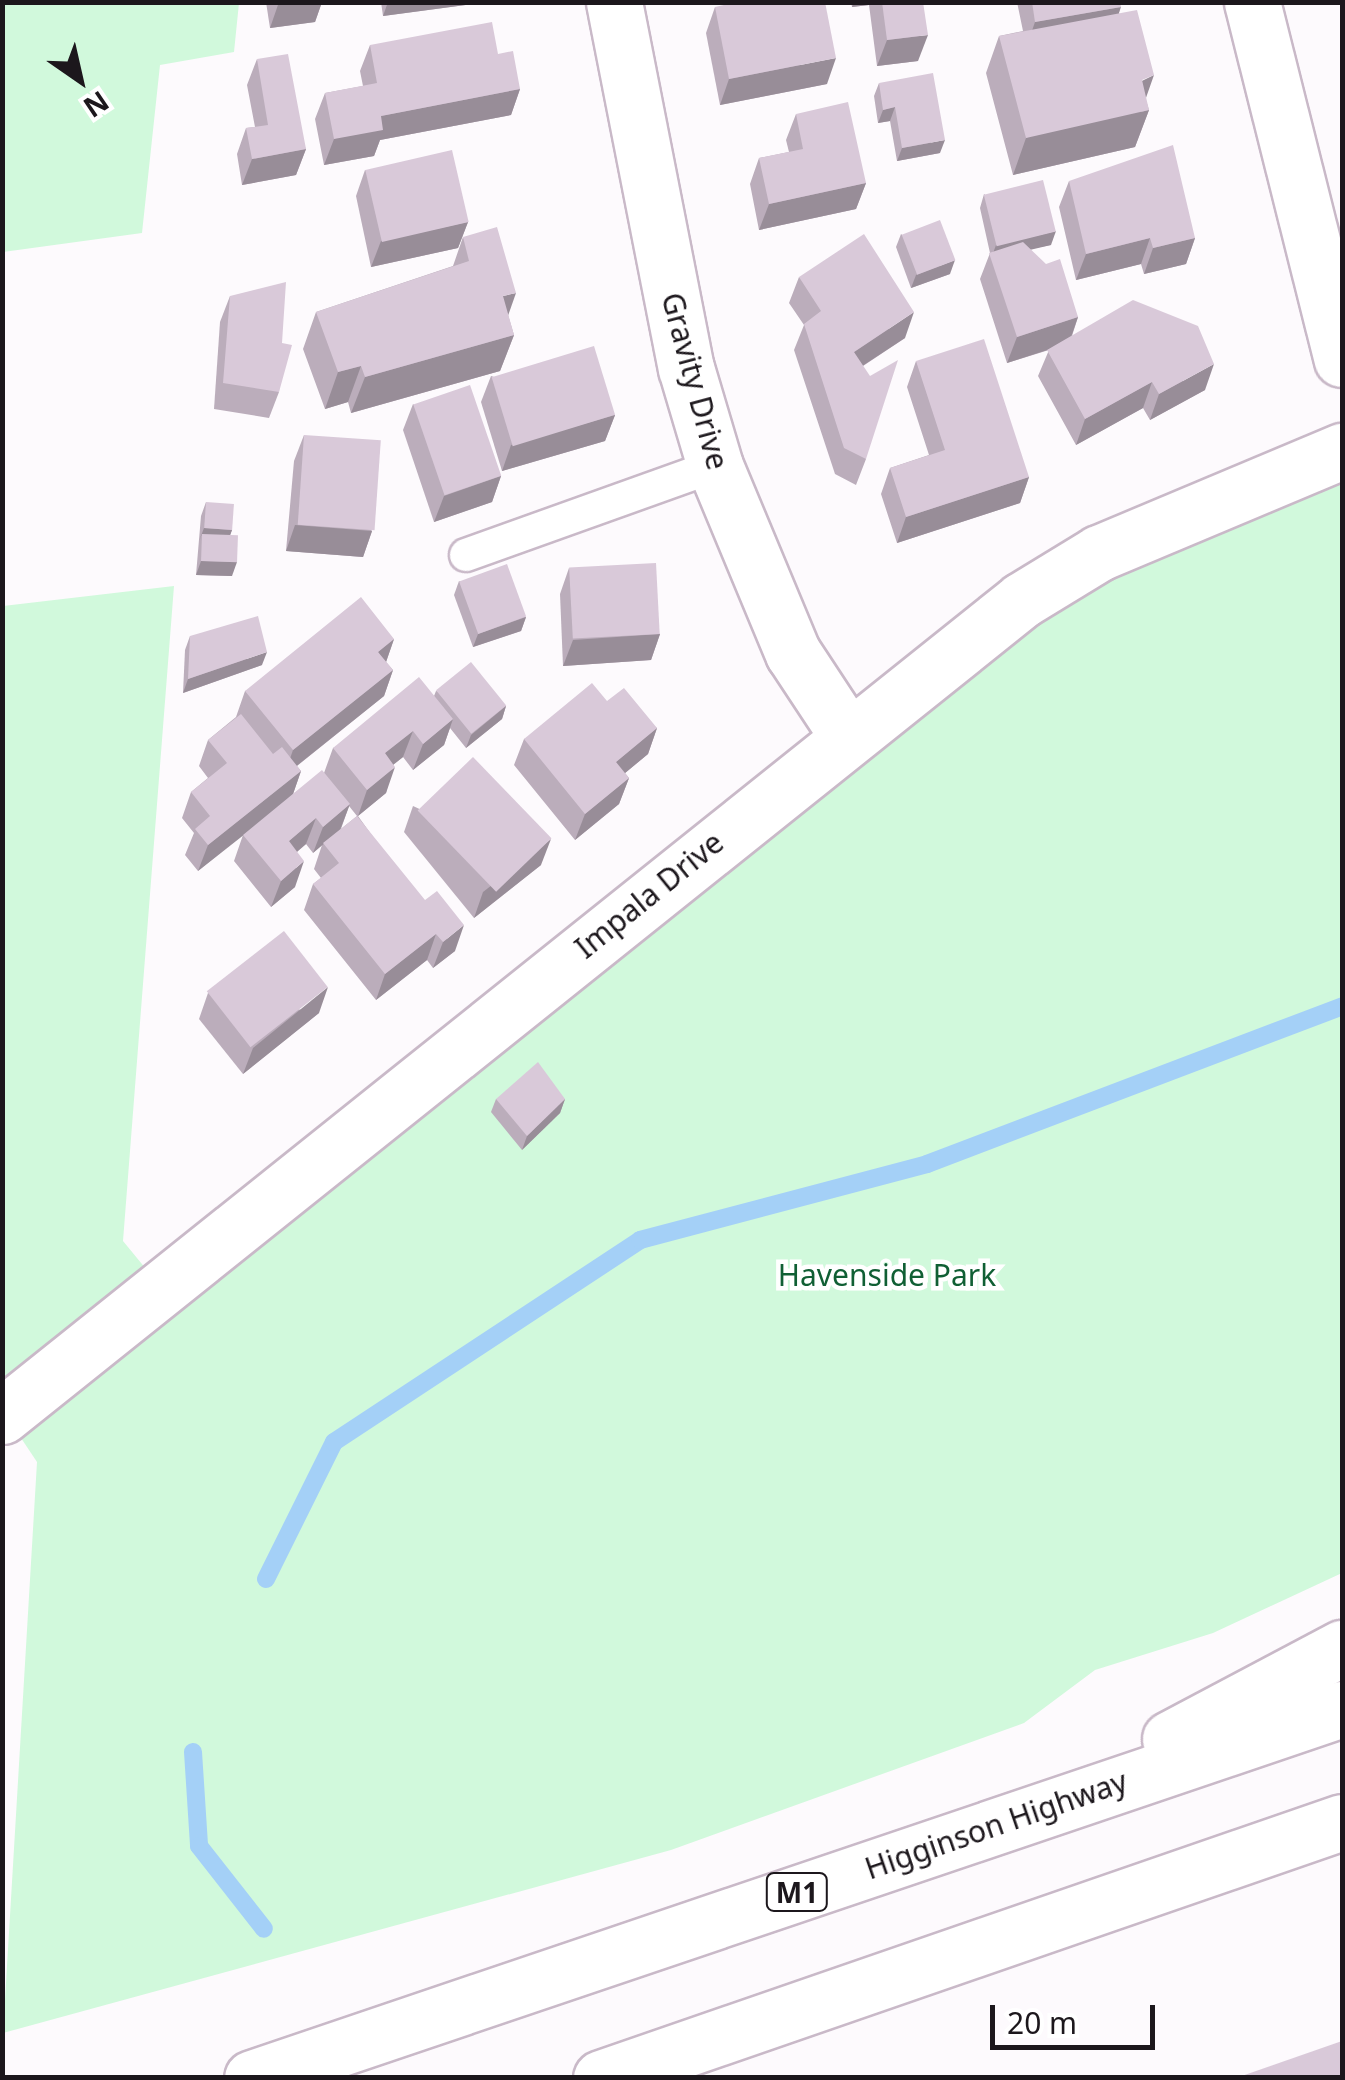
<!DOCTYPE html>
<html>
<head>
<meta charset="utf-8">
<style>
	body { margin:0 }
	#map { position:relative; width:1345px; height:2080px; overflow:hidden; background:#fdfafd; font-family:"Noto Sans",sans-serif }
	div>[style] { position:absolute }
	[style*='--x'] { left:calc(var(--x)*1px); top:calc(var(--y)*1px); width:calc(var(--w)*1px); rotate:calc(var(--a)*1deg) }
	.green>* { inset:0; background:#d1f9dc }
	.stream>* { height:18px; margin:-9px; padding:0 9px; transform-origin:9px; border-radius:9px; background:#a4d0f7 }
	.roads { filter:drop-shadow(2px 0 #c9b9c8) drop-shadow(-2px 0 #c9b9c8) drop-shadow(0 2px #c9b9c8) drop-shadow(0 -2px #c9b9c8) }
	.service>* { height:32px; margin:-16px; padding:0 16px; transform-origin:16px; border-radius:16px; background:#fff }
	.minor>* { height:55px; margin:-27.5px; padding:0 27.5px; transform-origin:27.5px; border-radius:27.5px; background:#fff }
	.tertiary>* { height:55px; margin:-27.5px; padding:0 27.5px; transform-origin:27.5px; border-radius:27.5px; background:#fff }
	.trunk>* { height:55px; margin:-27.5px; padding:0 27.5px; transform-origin:27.5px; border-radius:27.5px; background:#fff }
	.wall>* { inset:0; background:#bbadbb }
	.shaded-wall>* { inset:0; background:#988d98 }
	.building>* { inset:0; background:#d9c9d9; transform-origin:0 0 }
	span { translate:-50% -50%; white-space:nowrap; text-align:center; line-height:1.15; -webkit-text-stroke:9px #fff; paint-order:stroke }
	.shield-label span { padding:2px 8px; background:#fff; border:2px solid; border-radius:8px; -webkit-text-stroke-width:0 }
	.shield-label { font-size:28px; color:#1c171c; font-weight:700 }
	.street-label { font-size:30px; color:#1c171c }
	.park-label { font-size:30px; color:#105f34 }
	.frame { position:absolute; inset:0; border:5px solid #1c171c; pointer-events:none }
	.north { position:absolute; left:30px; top:30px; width:100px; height:100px; -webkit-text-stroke:8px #fff; paint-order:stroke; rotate:146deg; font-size:28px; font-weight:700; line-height:40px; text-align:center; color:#1c171c }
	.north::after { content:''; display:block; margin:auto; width:35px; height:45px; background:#1c171c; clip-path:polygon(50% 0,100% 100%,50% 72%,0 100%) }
	.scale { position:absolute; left:990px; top:2005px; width:165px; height:45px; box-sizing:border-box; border:5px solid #1c171c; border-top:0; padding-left:12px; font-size:30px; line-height:35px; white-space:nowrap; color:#1c171c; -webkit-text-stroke:8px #fff; paint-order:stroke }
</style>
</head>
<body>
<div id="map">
	<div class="green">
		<div style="clip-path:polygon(2px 3px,239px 3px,234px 52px,160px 65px,142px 233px,3px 252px)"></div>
		<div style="clip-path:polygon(1342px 451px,1342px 1573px,1213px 1633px,1095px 1670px,1024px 1723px,671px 1850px,3px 2033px,37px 1462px,3px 1411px,3px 606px,174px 586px,123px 1241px,160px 1286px,900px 690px)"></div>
	</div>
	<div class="stream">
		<div style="--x:266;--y:1579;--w:153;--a:-63.6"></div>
		<div style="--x:334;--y:1442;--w:367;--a:-33.4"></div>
		<div style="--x:640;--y:1240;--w:297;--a:-14.8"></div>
		<div style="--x:927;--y:1164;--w:444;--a:-20.8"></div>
		<div style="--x:193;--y:1752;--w:94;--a:86.3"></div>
		<div style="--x:199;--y:1846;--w:105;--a:51.9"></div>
	</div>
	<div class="roads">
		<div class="service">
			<div style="--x:466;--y:555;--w:264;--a:-19.7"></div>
		</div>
		<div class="minor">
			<div style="--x:614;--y:2;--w:373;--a:78.9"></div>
			<div style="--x:686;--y:368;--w:102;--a:73.5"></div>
			<div style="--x:715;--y:466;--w:203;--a:67.4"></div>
			<div style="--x:793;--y:653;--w:98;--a:56.6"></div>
			<div style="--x:2;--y:1416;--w:1306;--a:-38.66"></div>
			<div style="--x:1022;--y:600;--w:90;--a:-31.4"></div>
			<div style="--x:1099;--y:553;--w:264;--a:-22.8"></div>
		</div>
		<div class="tertiary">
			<div style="--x:1252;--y:2;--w:368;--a:75.9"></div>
		</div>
		<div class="trunk">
			<div style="--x:1170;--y:1739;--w:195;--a:-27.9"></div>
			<div style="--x:252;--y:2078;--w:1151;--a:-18.7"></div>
			<div style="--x:601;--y:2078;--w:784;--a:-19.06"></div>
		</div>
	</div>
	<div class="wall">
		<div style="clip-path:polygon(266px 2px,322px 2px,315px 22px,270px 28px)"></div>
		<div style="clip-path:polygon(381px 2px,488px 2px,383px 16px)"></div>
		<div style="clip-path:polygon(851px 2px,923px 2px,918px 61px,877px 66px,869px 5px,852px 7px)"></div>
		<div style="clip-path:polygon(1017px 2px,1120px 2px,1119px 13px,1149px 110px,1135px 147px,1013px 175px,986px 73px,999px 36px,1023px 31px)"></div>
		<div style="clip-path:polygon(715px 7px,827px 84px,720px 105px,706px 33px)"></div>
		<div style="clip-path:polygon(370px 45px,498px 54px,520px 89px,511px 115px,380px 140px,374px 156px,324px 165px,315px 119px,325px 93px,363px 86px,360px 71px)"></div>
		<div style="clip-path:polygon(257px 59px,306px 149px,296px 175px,242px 185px,237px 154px,246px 128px,255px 127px,247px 85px)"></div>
		<div style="clip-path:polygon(879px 83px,940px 153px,897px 161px,890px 121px,878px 123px,874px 96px)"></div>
		<div style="clip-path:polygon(796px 114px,866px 183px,856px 209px,759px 230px,750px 184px,759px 158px,789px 152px,786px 140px)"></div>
		<div style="clip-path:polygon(365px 170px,468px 222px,458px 248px,371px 267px,356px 196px)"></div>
		<div style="clip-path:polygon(1069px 181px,1195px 238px,1186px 264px,1144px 274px,1141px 264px,1076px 280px,1059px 207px)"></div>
		<div style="clip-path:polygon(984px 194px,1051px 245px,1030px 249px,1078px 317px,1072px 336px,1205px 390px,1150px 420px,1143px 408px,1076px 445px,1038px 376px,1049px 350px,1007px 363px,980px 279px,990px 253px,980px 208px)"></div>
		<div style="clip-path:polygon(901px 234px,950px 274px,911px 288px,896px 247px)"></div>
		<div style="clip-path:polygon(463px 237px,508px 315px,514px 335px,500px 371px,351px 413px,348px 402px,325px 409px,303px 349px,316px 312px,453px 266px)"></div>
		<div style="clip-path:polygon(799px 277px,905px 338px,863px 366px,866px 459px,856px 485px,835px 474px,794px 350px,804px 325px,789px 303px)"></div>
		<div style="clip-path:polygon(230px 296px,282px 343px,279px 392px,269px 418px,214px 409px,220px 322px)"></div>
		<div style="clip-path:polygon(916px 361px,1029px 477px,1020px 503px,897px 543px,881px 494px,890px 468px,929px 455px,907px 387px)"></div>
		<div style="clip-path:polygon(491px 376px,615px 415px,605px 441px,502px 471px,481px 402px)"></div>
		<div style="clip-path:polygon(413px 404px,501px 476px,492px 502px,434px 522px,403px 430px)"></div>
		<div style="clip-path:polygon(304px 435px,372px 531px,363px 557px,286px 551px,294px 461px)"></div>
		<div style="clip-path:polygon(206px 502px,232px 530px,230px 535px,232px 576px,196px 575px,201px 516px)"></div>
		<div style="clip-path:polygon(569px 568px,660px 634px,651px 660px,563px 666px,560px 594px)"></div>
		<div style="clip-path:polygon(459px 581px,526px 617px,521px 631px,473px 647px,454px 595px)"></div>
		<div style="clip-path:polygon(190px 636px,262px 665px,183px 693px,185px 650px)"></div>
		<div style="clip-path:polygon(evenodd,394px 639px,386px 662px,393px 670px,384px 696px,297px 766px,301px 771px,293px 794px,324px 773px,333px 748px,434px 696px,436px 691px,506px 706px,502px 719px,466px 748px,450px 728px,444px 745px,413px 770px,403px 757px,393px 765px,386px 793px,358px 816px,455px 951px,433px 968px,427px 960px,376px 1000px,304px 910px,313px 884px,321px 878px,314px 869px,322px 845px,313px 853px,306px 844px,297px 852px,295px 887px,271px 907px,234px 861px,243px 835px,246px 832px,198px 871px,185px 855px,194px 833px,182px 818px,191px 792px,208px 778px,199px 766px,208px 740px,236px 717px,245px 691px,394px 639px,349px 806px,357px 816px,341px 829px,349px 806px)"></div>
		<div style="clip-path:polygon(607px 701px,657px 728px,648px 754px,625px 773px,629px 778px,619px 804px,575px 840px,514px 765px,524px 739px)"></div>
		<div style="clip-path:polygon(413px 806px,541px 865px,474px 918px,404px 832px)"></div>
		<div style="clip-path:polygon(208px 993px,319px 1013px,243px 1074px,199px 1019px)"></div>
		<div style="clip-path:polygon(496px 1099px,565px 1099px,560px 1113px,522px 1150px,491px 1112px)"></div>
	</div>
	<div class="shaded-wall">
		<div style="clip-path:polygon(279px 2px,322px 2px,315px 22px,270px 28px)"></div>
		<div style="clip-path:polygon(388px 2px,488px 2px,383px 16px)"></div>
		<div style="clip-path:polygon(854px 2px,869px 2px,869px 5px,852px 7px)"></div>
		<div style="clip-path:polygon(1121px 7px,1112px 33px,1026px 48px,1035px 22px)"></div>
		<div style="clip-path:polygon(928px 35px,918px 61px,877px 66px,887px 40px)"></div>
		<div style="clip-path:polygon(836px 58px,827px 84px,720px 105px,729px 79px)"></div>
		<div style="clip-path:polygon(1154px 75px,1141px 112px,1149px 110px,1135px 147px,1013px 175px,1026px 138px)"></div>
		<div style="clip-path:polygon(520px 89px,511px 115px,380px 140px,374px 156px,324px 165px,334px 139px,381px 116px)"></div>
		<div style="clip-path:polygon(895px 107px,890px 121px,878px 123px,883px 110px)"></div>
		<div style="clip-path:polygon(945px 140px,940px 153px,897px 161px,902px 148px)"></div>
		<div style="clip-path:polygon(306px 149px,296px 175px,242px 185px,252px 159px)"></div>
		<div style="clip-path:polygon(866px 183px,856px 209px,759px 230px,769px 204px)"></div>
		<div style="clip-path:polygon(468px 222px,458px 248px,371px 267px,381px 241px)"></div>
		<div style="clip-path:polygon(1056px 231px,1051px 245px,991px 259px,996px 245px)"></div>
		<div style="clip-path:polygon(1150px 238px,1141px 264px,1076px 280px,1086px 254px)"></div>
		<div style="clip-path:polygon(1195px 238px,1186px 264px,1144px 274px,1153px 248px)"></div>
		<div style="clip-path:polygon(955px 260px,950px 274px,911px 288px,916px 275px)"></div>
		<div style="clip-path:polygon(516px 293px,503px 330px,503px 296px)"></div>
		<div style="clip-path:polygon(914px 312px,905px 338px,844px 378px,854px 352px)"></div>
		<div style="clip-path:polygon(1078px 317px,1069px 343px,1007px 363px,1017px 337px)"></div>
		<div style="clip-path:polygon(514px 335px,500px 371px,351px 413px,365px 377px)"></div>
		<div style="clip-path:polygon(1214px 364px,1205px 390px,1150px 420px,1159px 394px)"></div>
		<div style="clip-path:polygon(361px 366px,348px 402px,325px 409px,338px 372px)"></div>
		<div style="clip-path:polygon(1152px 382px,1143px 408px,1076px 445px,1085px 419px)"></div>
		<div style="clip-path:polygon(615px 415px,605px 441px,502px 471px,511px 445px)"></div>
		<div style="clip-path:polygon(501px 476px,492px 502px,434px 522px,444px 496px)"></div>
		<div style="clip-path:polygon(1029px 477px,1020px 503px,897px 543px,906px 517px)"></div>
		<div style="clip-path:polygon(295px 525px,372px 531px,363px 557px,286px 551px)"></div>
		<div style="clip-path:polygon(204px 528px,232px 530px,227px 544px,202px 534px,199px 541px)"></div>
		<div style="clip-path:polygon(201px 561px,237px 562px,232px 576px,196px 575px)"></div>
		<div style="clip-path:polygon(526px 617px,521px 631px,473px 647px,478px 634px)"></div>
		<div style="clip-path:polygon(660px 634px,651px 660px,563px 666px,573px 640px)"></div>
		<div style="clip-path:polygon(394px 639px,385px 665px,378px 652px)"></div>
		<div style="clip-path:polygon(267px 652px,262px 665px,183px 693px,188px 679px)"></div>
		<div style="clip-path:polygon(393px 670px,384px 696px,284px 776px,293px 750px)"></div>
		<div style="clip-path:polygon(506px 706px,502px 719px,466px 748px,471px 735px)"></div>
		<div style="clip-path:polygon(453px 719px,444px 745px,413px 770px,423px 744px)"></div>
		<div style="clip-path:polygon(657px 728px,648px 754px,607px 788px,616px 762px)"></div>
		<div style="clip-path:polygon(413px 731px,403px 757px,375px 779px,385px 753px)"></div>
		<div style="clip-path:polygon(395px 767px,386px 793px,358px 816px,367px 790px)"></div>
		<div style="clip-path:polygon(301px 771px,292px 797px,198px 871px,208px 845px)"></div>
		<div style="clip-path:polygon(629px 778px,619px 804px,575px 840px,585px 814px)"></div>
		<div style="clip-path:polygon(350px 804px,340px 830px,313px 853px,323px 827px)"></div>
		<div style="clip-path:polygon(316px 818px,306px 844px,279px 867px,289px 841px)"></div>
		<div style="clip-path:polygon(551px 839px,541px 865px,474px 918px,483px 892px)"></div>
		<div style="clip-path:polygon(304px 861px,295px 887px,271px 907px,281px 881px)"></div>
		<div style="clip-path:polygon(464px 925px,455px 951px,433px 968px,443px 942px)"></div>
		<div style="clip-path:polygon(436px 934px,427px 960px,376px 1000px,385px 974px)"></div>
		<div style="clip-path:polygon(328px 987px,319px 1013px,243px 1074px,253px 1048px)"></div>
		<div style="clip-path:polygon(565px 1099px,560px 1113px,522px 1150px,527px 1136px)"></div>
	</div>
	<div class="building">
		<div style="clip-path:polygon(737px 2px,825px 2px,836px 58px,729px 79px,715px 7px)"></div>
		<div style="clip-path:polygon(882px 2px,923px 2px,928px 35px,887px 40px)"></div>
		<div style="clip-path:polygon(1032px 2px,1120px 2px,1121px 7px,1035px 22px)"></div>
		<div style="clip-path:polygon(1137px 10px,1154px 75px,1142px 80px,1149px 110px,1026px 138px,999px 36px)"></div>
		<div style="clip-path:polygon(492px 22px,498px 54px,513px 51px,520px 89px,381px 116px,383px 130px,334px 139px,325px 93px,377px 83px,370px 45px)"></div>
		<div style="clip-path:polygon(288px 54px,306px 149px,252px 159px,246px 128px,268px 125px,257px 59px)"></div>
		<div style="clip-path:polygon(933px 73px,945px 140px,902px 148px,895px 107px,883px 110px,879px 83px)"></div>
		<div style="clip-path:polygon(848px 102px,866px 183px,769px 204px,759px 158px,803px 149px,796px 114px)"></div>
		<div style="clip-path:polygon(1173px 145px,1195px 238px,1153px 248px,1150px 238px,1086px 254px,1069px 181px)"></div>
		<div style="left:452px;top:150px;width:74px;height:89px;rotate:77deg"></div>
		<div style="left:1043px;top:180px;width:53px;height:61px;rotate:76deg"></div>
		<div style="left:940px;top:220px;width:43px;height:41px;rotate:69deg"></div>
		<div style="clip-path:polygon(497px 227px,516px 293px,503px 296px,514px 335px,365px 377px,361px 366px,338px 372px,316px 312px,469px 261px,463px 237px)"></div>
		<div style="clip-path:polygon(864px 234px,914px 312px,854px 352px,870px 376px,898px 360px,866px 459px,844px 448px,804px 324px,821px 311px,799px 277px)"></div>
		<div style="clip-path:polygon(1023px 242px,1046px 264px,1060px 259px,1078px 317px,1017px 337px,989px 253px)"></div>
		<div style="clip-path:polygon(286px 282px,282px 343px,292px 345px,279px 392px,223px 383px,230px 296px)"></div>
		<div style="clip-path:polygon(1133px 300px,1198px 326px,1214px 364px,1159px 394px,1152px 382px,1085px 419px,1047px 350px)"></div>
		<div style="clip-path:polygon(984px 339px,1029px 477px,906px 517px,890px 468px,945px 450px,916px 361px)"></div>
		<div style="left:594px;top:346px;width:72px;height:107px;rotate:73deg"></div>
		<div style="left:470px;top:385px;width:96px;height:60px;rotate:71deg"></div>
		<div style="left:304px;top:435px;width:77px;height:90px;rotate:4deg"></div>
		<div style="left:206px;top:502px;width:28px;height:26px;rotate:4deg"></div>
		<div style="left:202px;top:534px;width:36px;height:27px;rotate:2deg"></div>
		<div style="left:656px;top:563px;width:71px;height:87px;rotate:87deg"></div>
		<div style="left:507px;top:564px;width:56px;height:51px;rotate:70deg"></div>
		<div style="clip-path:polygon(361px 597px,394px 639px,378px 652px,393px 670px,293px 750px,245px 691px)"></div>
		<div style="clip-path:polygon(258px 616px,267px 652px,188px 679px,190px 636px)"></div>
		<div style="left:471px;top:662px;width:56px;height:45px;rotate:51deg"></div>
		<div style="clip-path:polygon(419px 677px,453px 719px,423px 744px,413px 731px,385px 753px,395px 767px,367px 790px,333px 748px)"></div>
		<div style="clip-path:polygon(592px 683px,607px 701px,624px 688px,657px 728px,616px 762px,629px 778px,585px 814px,524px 739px)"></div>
		<div style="clip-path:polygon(241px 714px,273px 754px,282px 747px,301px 771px,208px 845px,195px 829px,210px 816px,191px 792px,227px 763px,208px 740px)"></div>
		<div style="left:473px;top:757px;width:113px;height:77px;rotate:46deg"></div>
		<div style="clip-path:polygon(322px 770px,350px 804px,323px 827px,316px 818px,289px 841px,304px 861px,281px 881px,243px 835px)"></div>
		<div style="clip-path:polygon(357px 816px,425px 900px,437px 891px,464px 925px,443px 942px,436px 934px,385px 974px,313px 884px,339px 863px,323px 843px)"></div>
		<div style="left:284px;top:931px;width:71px;height:98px;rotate:52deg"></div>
		<div style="clip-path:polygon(538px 1062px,565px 1099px,527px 1136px,496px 1099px)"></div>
		<div style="clip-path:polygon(1342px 2041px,1342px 2078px,1236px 2078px)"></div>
	</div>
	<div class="shield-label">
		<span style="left:797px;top:1892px">M1</span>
	</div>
	<div class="street-label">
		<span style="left:695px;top:381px;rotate:75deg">Gravity Drive</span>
		<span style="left:649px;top:895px;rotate:-39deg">Impala Drive</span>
		<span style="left:996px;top:1825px;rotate:-19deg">Higginson Highway</span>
	</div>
	<div class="park-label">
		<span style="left:887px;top:1275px">Havenside Park</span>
	</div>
	<div class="frame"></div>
	<div class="north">N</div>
	<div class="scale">20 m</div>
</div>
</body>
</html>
